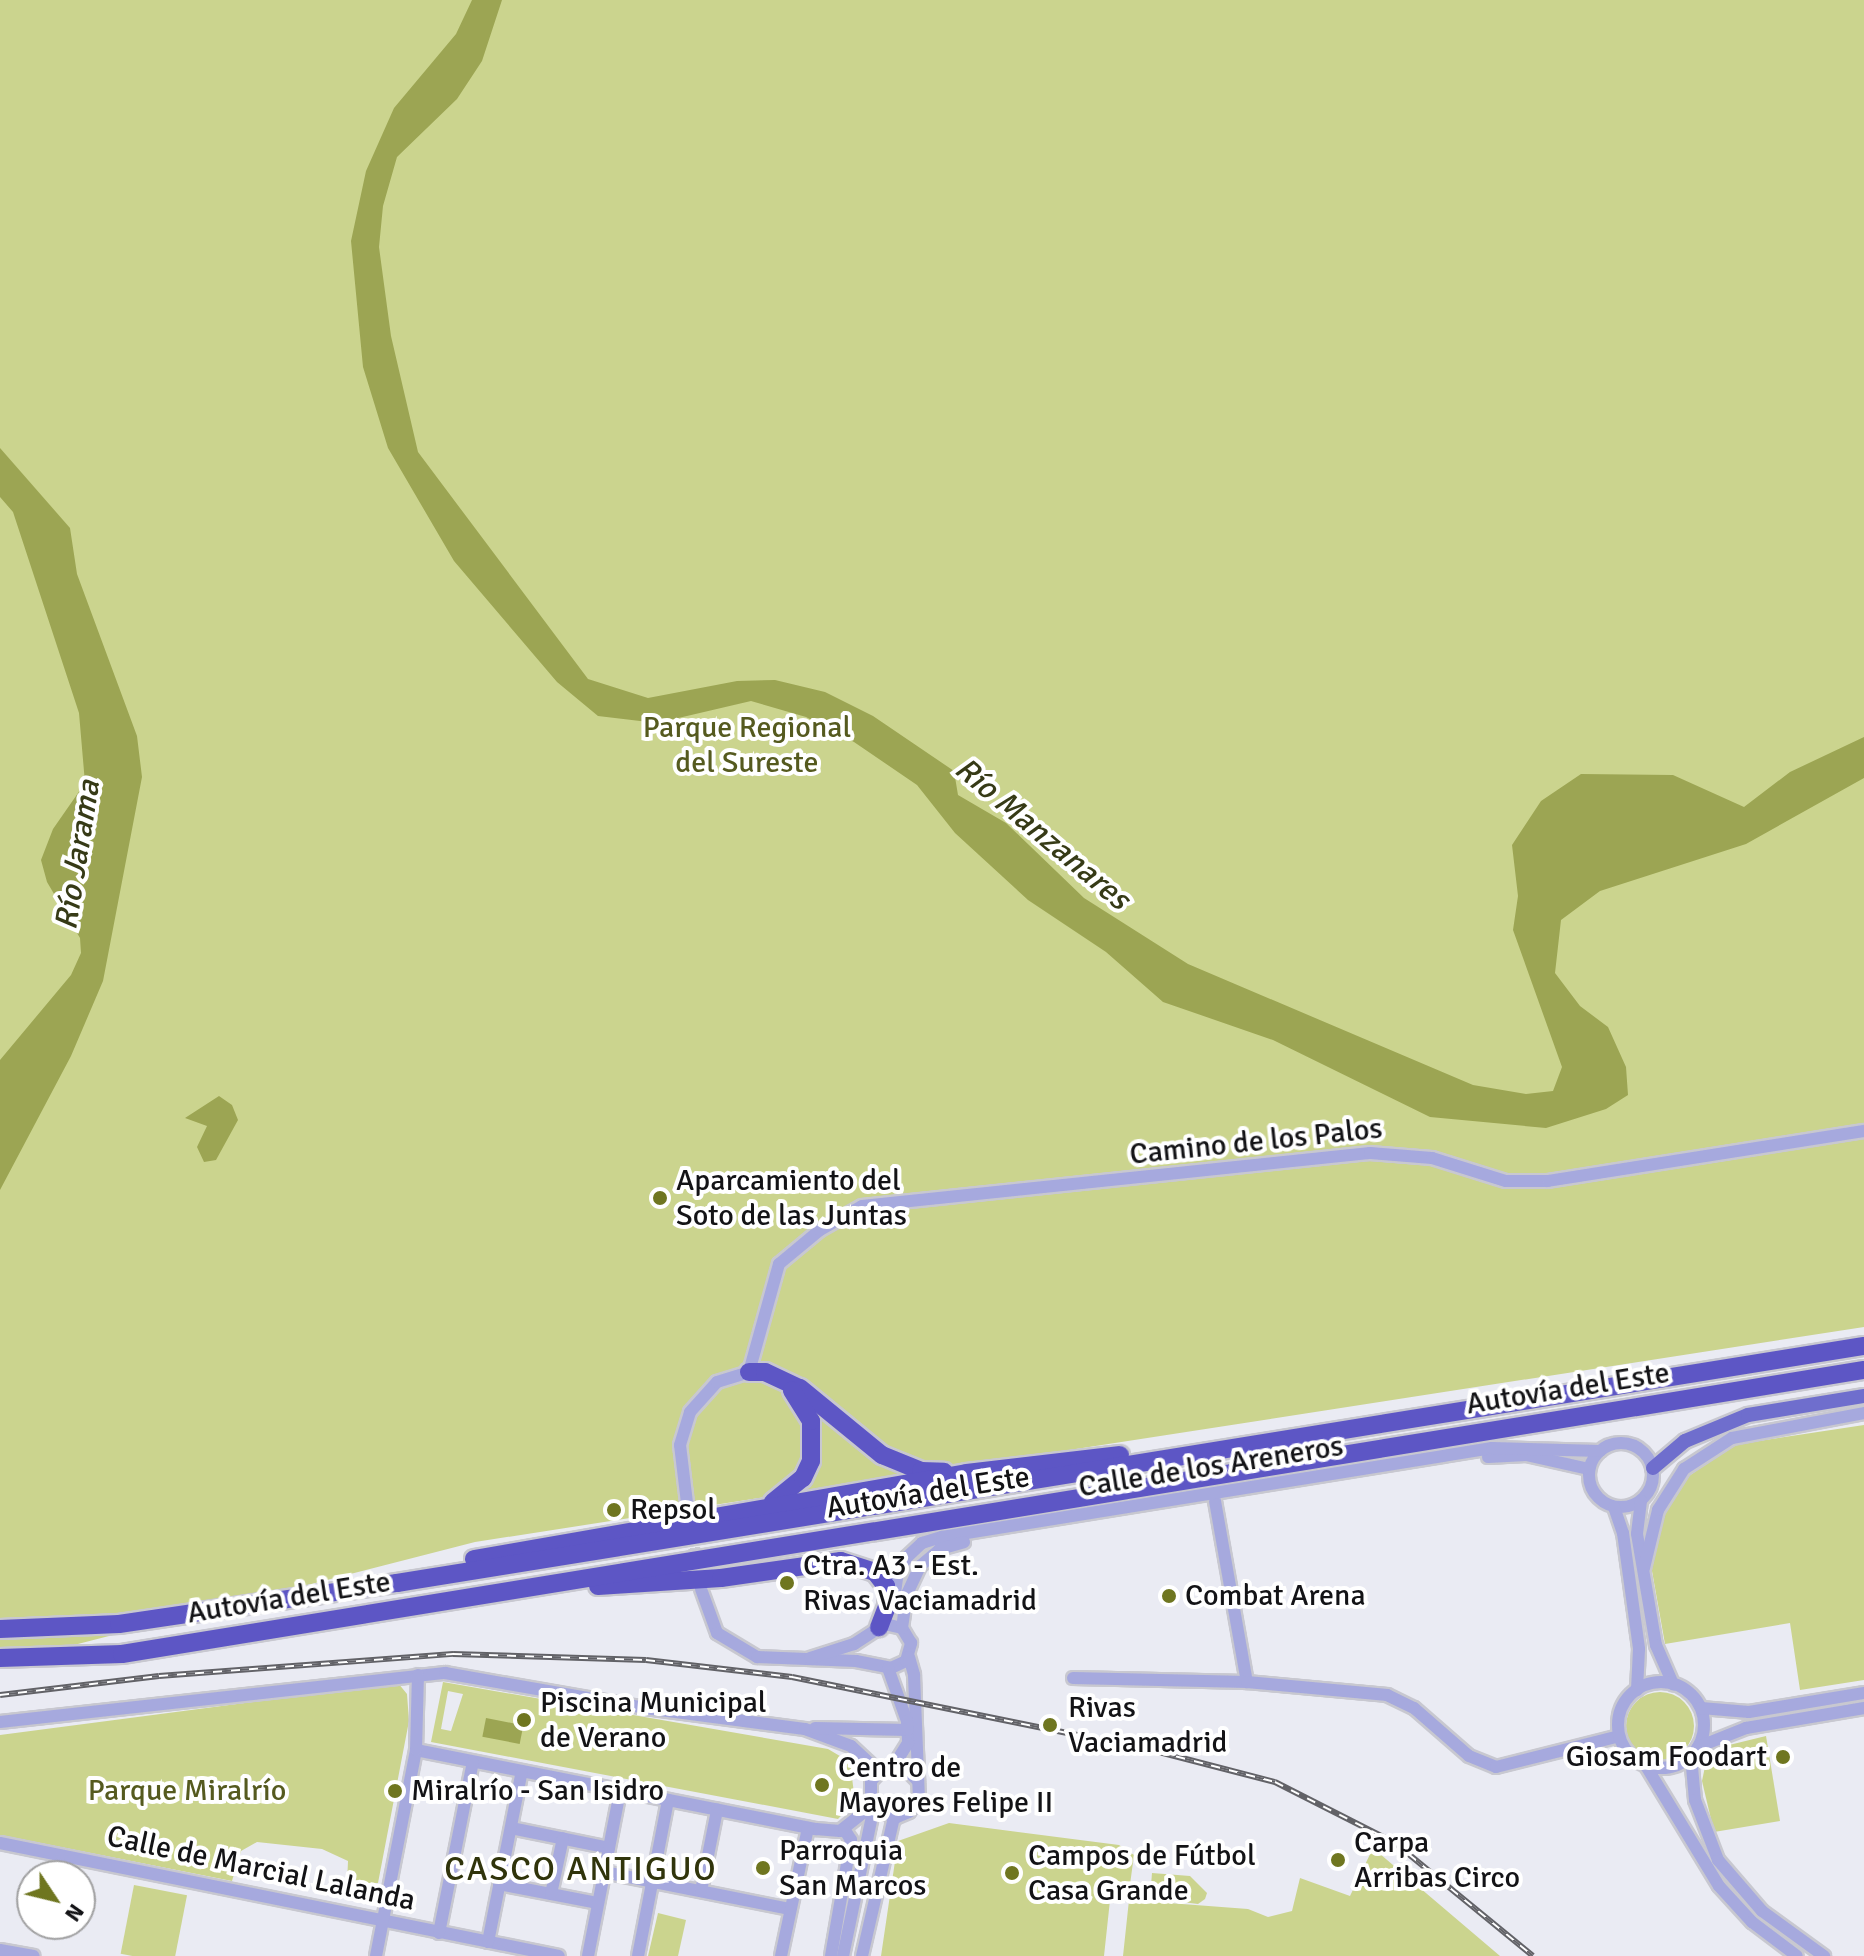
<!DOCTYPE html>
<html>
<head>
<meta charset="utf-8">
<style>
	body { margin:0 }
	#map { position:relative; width:1864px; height:1956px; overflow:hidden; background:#eaebf3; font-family:Signika,sans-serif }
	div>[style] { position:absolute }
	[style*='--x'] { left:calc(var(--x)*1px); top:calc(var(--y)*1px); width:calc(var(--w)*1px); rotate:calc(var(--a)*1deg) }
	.green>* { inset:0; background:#cbd48e; transform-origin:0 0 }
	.round { border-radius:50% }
	.water>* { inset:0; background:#9ca553; transform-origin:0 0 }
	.minor-tunnel>* { height:12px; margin-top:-6px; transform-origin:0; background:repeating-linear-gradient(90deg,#cacbd2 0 12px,transparent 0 18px) }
	.roads { filter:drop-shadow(2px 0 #c8c8d0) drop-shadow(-2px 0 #c8c8d0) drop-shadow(0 2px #c8c8d0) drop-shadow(0 -2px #c8c8d0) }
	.minor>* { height:12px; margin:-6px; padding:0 6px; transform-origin:6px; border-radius:6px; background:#a6a9de }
	.minor>.ring { margin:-6px; padding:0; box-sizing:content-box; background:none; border:12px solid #a6a9de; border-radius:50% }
	.major>* { height:14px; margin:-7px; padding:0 7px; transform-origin:7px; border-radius:7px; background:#6f6ecd }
	.highway>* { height:18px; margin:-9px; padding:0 9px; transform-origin:9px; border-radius:9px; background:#5d56c5 }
	.rail>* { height:6px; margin-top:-3px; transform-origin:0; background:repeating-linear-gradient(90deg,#fff 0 9px,#626267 0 18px); box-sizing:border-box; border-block:2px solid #626267 }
	.dots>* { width:22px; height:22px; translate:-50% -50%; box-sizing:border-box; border:4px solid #fff; border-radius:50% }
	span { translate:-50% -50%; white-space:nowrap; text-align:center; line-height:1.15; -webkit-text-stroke:8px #fff; paint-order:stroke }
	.park-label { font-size:30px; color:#555a1f }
	.street-label { font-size:30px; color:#131316 }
	.poi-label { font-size:30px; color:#131316 }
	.left { translate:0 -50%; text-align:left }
	.right { translate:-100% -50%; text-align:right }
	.water-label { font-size:32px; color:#363a16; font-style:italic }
	.quarter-label { font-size:34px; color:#30340b; letter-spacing:2px }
	.north { position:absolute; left:16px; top:1860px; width:80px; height:80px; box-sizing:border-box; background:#fff; border:2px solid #a1a1a2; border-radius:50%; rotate:125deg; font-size:22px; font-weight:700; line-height:32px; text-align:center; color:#131316 }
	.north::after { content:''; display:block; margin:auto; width:28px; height:36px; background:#6f7620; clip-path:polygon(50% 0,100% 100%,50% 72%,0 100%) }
</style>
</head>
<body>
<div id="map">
	<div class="green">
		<div style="clip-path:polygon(0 0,1864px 0,1864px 1327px,475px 1542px,0 1664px)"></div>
		<div style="clip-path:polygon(1864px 1425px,1864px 1680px,1800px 1690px,1790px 1623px,1665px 1644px,1652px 1571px,1653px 1546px,1663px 1512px,1682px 1481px,1732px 1445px)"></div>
		<div style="clip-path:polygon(evenodd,443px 1682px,828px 1749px,850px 1762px,855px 1801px,838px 1819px,431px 1742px,443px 1682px,448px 1691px,463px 1694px,451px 1731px,441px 1729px,448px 1691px)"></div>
		<div style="clip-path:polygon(398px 1683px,407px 1694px,409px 1721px,378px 1883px,347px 1883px,348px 1861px,322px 1849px,257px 1842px,241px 1851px,232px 1881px,0 1835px,0 1735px)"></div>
		<div class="round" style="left:1626px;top:1692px;width:68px;height:68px"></div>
		<div style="clip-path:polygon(1766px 1736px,1780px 1821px,1714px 1832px,1702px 1781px,1707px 1757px,1725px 1746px)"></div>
		<div style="clip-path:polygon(949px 1823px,1119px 1845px,1134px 1855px,1129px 1892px,1111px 1891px,1104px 1956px,881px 1956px,898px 1841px)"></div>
		<div style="clip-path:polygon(1373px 1848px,1500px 1956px,1123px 1956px,1129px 1900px,1248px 1909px,1268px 1917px,1292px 1911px,1300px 1878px,1350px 1896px)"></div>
		<div style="clip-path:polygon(1152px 1873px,1190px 1876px,1207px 1893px,1205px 1899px,1198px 1904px,1150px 1898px)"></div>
		<div style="left:134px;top:1885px;width:54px;height:70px;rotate:11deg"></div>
		<div style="clip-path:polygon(658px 1913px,686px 1920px,678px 1956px,648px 1956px)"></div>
	</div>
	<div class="water">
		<div style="clip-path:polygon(472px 0,502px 0,482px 61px,457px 99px,397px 157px,383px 206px,379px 247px,391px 336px,418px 452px,588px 679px,648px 698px,737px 681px,775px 680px,825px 692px,873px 716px,954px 771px,958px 795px,1006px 823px,1084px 898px,1188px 964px,1473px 1085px,1526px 1094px,1553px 1091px,1562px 1067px,1513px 930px,1518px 896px,1512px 845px,1541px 801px,1581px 774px,1673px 775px,1744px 807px,1790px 772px,1864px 737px,1864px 778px,1746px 844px,1600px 891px,1561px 920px,1555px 973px,1580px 1006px,1608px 1027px,1626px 1067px,1628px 1095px,1606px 1109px,1546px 1128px,1430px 1117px,1273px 1040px,1163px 1002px,1106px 952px,1028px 900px,955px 833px,917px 785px,854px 742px,806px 717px,751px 701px,657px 723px,598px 716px,557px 682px,454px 561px,388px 448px,363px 367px,351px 241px,366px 171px,394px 108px,456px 34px)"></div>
		<div style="clip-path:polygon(0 448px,70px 528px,77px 574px,137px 736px,142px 777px,103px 981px,71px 1056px,0 1190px,0 1060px,71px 975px,81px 953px,80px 938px,47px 882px,41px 860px,53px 829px,85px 783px,79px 713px,13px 512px,0 497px)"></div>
		<div style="clip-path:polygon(219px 1096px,232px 1105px,238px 1120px,216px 1160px,204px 1162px,197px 1147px,207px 1126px,185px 1118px)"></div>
		<div style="left:486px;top:1718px;width:38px;height:19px;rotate:11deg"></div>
	</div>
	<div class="minor-tunnel">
		<div style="--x:691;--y:1530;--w:58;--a:80"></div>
	</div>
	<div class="roads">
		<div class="minor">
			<div class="ring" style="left:1589px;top:1443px;width:52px;height:52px"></div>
			<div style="--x:1488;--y:1457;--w:38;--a:-3"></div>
			<div style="--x:1526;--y:1455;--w:65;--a:12.5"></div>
			<div style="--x:1215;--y:1501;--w:184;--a:80"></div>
			<div style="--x:1641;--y:1501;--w:33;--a:97"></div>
			<div style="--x:1637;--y:1534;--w:113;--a:80.3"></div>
			<div style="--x:1656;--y:1645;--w:43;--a:66.4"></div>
			<div style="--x:1614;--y:1507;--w:28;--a:71"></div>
			<div style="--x:1623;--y:1533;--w:117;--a:82.1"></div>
			<div style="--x:1639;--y:1649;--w:41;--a:92.8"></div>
			<div style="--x:688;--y:1511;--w:66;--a:-96.9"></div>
			<div style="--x:680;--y:1445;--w:34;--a:-73"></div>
			<div style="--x:690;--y:1412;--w:40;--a:-48"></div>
			<div style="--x:717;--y:1382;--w:34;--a:-17"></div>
			<div style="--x:749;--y:1372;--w:112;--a:-74.5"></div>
			<div style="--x:779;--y:1264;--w:53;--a:-39.7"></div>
			<div style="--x:820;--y:1230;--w:48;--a:-29.7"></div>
			<div style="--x:862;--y:1206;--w:511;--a:-5.96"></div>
			<div style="--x:1370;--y:1153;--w:62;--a:4.6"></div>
			<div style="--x:1432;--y:1158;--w:77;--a:17.3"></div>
			<div style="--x:1506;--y:1181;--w:42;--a:0"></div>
			<div style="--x:1548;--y:1181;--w:320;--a:-9"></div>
			<div style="--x:1644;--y:1568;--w:60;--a:-76.4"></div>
			<div style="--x:1658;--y:1510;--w:49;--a:-57.6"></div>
			<div style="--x:1684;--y:1469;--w:57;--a:-32.9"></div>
			<div style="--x:1732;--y:1438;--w:134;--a:-10.7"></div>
			<div style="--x:701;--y:1589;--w:47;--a:70"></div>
			<div style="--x:717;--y:1633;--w:47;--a:31"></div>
			<div style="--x:757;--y:1657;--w:99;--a:2.3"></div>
			<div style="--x:856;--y:1661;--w:36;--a:11"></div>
			<div style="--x:891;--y:1668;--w:17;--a:-25"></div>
			<div style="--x:906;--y:1661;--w:19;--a:-74"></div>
			<div style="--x:911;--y:1643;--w:17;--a:-121"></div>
			<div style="--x:902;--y:1628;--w:17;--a:-167"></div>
			<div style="--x:885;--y:1624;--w:37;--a:147"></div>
			<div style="--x:854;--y:1644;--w:46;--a:162.3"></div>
			<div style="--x:894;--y:1600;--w:28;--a:-82"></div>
			<div style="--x:898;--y:1572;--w:17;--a:-59"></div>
			<div style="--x:907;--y:1557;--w:21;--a:-43"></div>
			<div style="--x:922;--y:1543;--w:21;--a:-17"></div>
			<div style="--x:942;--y:1537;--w:557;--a:-9.19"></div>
			<div style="--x:1492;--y:1448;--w:108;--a:1.6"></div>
			<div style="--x:902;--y:1628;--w:34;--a:-82"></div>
			<div style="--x:907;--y:1594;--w:31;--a:-65"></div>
			<div style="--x:920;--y:1566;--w:26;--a:-40"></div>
			<div style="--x:940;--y:1549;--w:25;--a:-16"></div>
			<div style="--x:909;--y:1657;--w:19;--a:74"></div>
			<div style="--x:914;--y:1675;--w:123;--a:87.7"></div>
			<div style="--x:919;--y:1798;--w:17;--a:126"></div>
			<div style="--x:909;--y:1812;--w:13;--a:157"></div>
			<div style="--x:897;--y:1817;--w:18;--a:-164"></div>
			<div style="--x:880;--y:1812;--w:13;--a:-132"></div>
			<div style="--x:871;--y:1802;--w:21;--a:-90"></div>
			<div style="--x:871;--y:1781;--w:19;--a:-47"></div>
			<div style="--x:884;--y:1767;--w:20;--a:0"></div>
			<div style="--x:904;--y:1767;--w:20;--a:45"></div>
			<div style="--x:888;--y:1668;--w:56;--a:70.3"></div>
			<div style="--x:907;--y:1721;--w:22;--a:87"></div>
			<div style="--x:908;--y:1743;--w:26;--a:122"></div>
			<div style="--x:1073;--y:1678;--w:174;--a:1.3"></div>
			<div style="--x:1247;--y:1682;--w:141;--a:5.3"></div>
			<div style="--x:1387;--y:1695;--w:30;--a:26"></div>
			<div style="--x:1414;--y:1708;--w:73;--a:41.1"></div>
			<div style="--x:1469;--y:1756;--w:29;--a:22"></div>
			<div style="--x:1496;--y:1767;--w:127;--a:-14.1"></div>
			<div class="ring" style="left:1618px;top:1682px;width:74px;height:74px"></div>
			<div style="--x:1701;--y:1708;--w:48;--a:4.8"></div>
			<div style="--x:1749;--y:1712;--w:117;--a:-9.4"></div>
			<div style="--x:0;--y:1722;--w:448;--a:-6.3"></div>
			<div style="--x:445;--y:1673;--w:203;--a:9.9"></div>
			<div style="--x:645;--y:1708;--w:161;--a:7.5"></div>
			<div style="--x:805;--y:1729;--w:49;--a:20.3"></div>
			<div style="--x:851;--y:1746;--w:37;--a:43"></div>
			<div style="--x:815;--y:1728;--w:93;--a:1.2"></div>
			<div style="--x:1698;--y:1747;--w:52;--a:-21.6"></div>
			<div style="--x:1746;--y:1728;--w:120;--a:-9.6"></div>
			<div style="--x:416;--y:1750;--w:408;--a:11.2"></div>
			<div style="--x:816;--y:1829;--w:24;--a:5"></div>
			<div style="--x:840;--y:1831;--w:42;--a:-38.2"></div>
			<div style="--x:1691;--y:1756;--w:44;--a:84.8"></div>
			<div style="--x:1695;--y:1800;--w:64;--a:69"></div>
			<div style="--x:1718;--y:1860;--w:67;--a:49.2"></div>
			<div style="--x:1762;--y:1911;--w:77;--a:36"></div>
			<div style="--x:1646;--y:1766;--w:140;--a:58.7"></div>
			<div style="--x:1719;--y:1886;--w:49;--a:47.5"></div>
			<div style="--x:1752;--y:1922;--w:56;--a:37.1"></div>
			<div style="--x:511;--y:1828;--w:100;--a:11.5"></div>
			<div style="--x:0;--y:1843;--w:570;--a:11.43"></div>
			<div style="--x:604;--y:1872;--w:190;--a:11.3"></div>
			<div style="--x:499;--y:1884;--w:101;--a:10.9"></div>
			<div style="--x:701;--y:1891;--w:83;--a:-78.8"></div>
			<div style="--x:551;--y:1894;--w:57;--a:-77.9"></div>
			<div style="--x:439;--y:1933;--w:174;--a:-78.8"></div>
			<div style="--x:488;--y:1942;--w:174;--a:-78.8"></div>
			<div style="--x:0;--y:1950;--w:34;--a:10"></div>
			<div style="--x:376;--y:1956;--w:210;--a:-79"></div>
			<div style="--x:416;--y:1750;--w:75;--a:-88.5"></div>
			<div style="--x:588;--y:1956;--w:168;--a:-79"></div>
			<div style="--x:638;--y:1956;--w:159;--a:-79.1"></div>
			<div style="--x:781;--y:1956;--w:131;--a:-78.1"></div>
			<div style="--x:831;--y:1956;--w:118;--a:-80.2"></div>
			<div style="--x:851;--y:1840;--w:13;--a:-122"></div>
			<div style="--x:843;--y:1956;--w:153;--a:-78.3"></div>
			<div style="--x:862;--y:1956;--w:143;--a:-77"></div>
		</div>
		<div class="major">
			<div style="--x:1653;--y:1468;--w:42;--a:-40.2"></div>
			<div style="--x:1685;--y:1441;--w:68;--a:-22.4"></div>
			<div style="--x:1748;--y:1415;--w:118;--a:-9.3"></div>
		</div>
		<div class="highway">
			<div style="--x:749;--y:1372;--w:16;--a:0"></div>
			<div style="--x:765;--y:1372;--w:38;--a:25"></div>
			<div style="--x:800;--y:1388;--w:106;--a:39.3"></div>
			<div style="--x:882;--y:1455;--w:42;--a:22.3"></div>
			<div style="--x:921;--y:1471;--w:23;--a:2"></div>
			<div style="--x:773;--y:1502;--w:38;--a:-39"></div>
			<div style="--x:803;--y:1478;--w:19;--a:-65"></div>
			<div style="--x:811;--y:1461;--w:40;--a:-90"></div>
			<div style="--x:811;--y:1421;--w:36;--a:-122"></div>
			<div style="--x:474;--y:1559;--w:500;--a:-9.9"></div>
			<div style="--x:967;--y:1473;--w:154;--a:-6.7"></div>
			<div style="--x:598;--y:1586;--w:123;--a:-3.7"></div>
			<div style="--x:721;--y:1578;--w:121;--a:-8.1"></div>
			<div style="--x:841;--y:1561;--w:36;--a:18"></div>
			<div style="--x:875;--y:1572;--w:18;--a:52"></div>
			<div style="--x:886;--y:1586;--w:18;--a:84"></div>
			<div style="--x:888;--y:1604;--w:25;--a:111"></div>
			<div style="--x:0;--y:1629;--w:119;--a:-2.4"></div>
			<div style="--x:119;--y:1624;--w:281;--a:-8.4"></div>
			<div style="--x:397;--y:1583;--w:1486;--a:-9.18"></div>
			<div style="--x:0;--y:1658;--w:122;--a:-1.9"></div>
			<div style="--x:122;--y:1654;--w:1765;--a:-9.26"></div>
		</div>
	</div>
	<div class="rail">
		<div style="--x:0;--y:1695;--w:160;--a:-6.8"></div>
		<div style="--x:159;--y:1676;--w:295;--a:-4.3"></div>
		<div style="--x:453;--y:1654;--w:193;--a:1.8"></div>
		<div style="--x:646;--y:1660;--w:147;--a:6.6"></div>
		<div style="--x:792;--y:1677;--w:375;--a:11.5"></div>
		<div style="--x:1159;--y:1752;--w:120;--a:14.5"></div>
		<div style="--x:1275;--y:1782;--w:135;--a:26.9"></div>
		<div style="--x:1395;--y:1843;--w:178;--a:39.3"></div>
	</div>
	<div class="dots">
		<div style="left:660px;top:1198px;background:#6f7620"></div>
		<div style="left:614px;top:1510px;background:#6f7620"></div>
		<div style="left:787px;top:1583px;background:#6f7620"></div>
		<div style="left:1169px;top:1596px;background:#6f7620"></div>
		<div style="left:524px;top:1720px;background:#6f7620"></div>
		<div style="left:1050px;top:1725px;background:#6f7620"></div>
		<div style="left:1783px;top:1757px;background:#6f7620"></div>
		<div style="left:822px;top:1785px;background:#6f7620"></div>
		<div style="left:395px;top:1791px;background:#6f7620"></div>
		<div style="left:1338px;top:1860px;background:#6f7620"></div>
		<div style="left:763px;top:1868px;background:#6f7620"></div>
		<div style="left:1012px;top:1873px;background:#6f7620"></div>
	</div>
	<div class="park-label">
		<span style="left:747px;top:745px">Parque Regional<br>del Sureste</span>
		<span style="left:187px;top:1791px">Parque Miralrío</span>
	</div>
	<div class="street-label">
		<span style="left:1256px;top:1142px;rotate:-6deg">Camino de los Palos</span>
		<span style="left:1568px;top:1389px;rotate:-9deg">Autovía del Este</span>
		<span style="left:1211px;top:1467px;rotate:-9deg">Calle de los Areneros</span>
		<span style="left:928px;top:1493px;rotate:-9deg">Autovía del Este</span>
		<span style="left:289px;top:1598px;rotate:-9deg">Autovía del Este</span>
		<span style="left:261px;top:1869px;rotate:12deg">Calle de Marcial Lalanda</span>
	</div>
	<div class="poi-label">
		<span class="left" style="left:676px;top:1198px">Aparcamiento del<br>Soto de las Juntas</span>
		<span class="left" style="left:630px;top:1510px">Repsol</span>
		<span class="left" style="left:803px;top:1583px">Ctra. A3 - Est.<br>Rivas Vaciamadrid</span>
		<span class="left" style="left:1185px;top:1596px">Combat Arena</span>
		<span class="left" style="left:540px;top:1720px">Piscina Municipal<br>de Verano</span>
		<span class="left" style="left:1068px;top:1725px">Rivas<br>Vaciamadrid</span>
		<span class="right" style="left:1767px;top:1757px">Giosam Foodart</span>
		<span class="left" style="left:838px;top:1785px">Centro de<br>Mayores Felipe II</span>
		<span class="left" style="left:411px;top:1791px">Miralrío - San Isidro</span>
		<span class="left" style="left:1354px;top:1860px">Carpa<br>Arribas Circo</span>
		<span class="left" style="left:779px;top:1868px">Parroquia<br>San Marcos</span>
		<span class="left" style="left:1028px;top:1873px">Campos de Fútbol<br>Casa Grande</span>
	</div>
	<div class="water-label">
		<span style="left:1042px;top:834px;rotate:40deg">Río Manzanares</span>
		<span style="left:78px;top:855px;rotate:-81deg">Río Jarama</span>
	</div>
	<div class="quarter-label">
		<span style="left:581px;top:1870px">CASCO ANTIGUO</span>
	</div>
	<div class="north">N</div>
</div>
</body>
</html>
